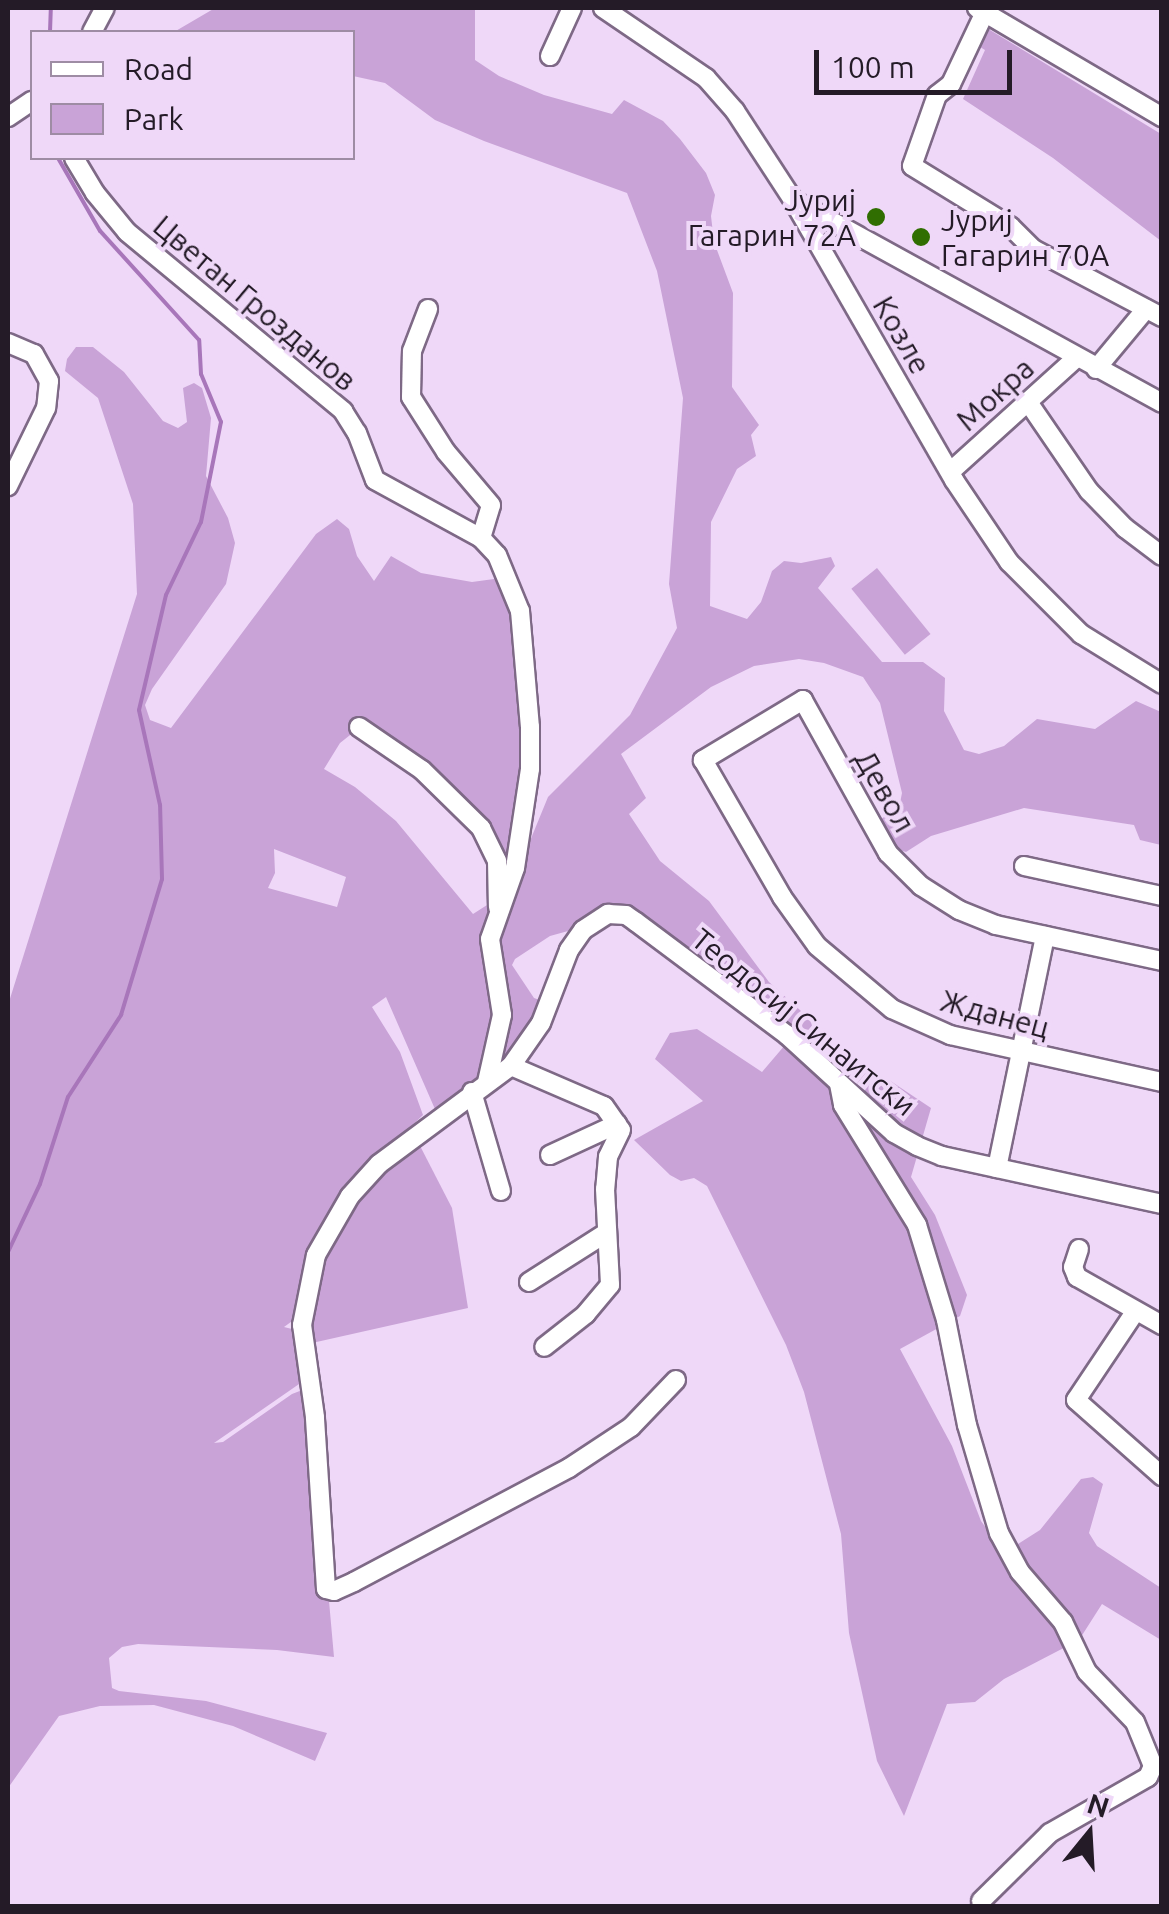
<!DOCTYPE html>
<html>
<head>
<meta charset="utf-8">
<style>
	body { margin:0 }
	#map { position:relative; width:1169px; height:1914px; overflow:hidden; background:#efd8f8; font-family:Ubuntu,sans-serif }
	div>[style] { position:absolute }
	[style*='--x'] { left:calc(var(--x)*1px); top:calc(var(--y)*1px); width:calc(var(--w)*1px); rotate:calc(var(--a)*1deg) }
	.green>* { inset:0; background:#c9a3d7; transform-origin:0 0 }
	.stream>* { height:4px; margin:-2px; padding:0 2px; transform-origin:2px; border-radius:2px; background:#a876ba }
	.roads { filter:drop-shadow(2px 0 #7e6986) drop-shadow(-2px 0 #7e6986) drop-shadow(0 2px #7e6986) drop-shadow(0 -2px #7e6986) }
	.minor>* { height:18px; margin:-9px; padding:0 9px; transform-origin:9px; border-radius:9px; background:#fff }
	.dots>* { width:28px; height:28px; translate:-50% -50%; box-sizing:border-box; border:5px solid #efd8f8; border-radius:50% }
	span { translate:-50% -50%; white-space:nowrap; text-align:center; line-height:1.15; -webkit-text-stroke:8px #efd8f8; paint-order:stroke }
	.poi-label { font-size:30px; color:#241b27 }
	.right { translate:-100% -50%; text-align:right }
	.left { translate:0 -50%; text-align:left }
	.street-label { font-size:30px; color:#241b27 }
	.frame { position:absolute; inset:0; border:10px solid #241b27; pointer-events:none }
	.legend { position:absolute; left:30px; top:30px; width:325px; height:130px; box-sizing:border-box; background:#efd8f8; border:2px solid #9e8ca4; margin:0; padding:12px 18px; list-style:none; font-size:30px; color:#241b27 }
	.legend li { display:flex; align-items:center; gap:20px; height:50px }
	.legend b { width:50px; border:2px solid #9e8ca4 }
	.north { position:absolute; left:1039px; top:1784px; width:100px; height:100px; -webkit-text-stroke:8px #efd8f8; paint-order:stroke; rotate:18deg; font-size:28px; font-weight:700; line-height:40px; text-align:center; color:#241b27 }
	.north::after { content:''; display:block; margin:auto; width:35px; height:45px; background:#241b27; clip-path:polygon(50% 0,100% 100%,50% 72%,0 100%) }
	.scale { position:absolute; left:814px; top:50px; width:198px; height:45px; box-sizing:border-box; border:5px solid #241b27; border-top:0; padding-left:12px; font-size:30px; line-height:35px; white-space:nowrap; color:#241b27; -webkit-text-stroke:8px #efd8f8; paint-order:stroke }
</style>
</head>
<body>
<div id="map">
	<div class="green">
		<div style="clip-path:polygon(evenodd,215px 8px,475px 10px,475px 60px,499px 76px,544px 95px,612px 114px,624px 100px,663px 121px,680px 139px,706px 173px,715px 195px,711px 216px,714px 242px,733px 293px,732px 387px,759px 425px,751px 435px,756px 456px,737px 469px,711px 522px,710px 606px,747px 619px,761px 602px,772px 571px,784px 561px,801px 563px,831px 557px,835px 566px,818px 588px,882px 662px,923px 662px,945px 678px,944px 711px,964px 750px,979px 754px,1004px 746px,1037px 719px,1095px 729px,1136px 701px,1161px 712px,1161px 845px,1140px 840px,1134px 825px,1024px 808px,931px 836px,906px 852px,893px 848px,878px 822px,900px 803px,902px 793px,880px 703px,863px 677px,824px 663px,799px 659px,754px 666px,711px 687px,621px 754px,646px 798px,629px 814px,660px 861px,709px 901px,769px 982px,844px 1050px,931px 1108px,911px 1177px,935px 1215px,967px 1295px,960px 1316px,900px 1349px,952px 1446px,981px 1521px,997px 1543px,1015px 1546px,1040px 1530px,1081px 1479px,1093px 1477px,1103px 1484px,1089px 1533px,1097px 1546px,1161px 1588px,1161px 1640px,1102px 1604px,1079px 1640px,1004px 1679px,975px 1702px,947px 1704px,904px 1816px,877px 1761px,849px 1633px,841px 1534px,804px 1392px,786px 1345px,707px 1186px,694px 1178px,681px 1181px,670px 1175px,634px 1140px,703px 1101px,655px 1059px,670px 1033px,697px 1029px,762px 1072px,791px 1038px,626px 915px,550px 936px,515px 959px,512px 965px,534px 998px,545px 1002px,529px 1042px,438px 1116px,386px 997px,372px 1007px,400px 1052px,423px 1115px,355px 1180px,305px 1268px,295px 1319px,284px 1327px,296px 1330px,302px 1382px,214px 1443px,223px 1442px,292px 1394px,310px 1387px,334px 1657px,277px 1650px,138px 1644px,122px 1647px,109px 1658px,112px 1688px,119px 1691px,206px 1701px,327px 1733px,315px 1761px,233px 1726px,154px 1705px,100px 1706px,59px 1716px,8px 1788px,8px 1005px,137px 594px,133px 504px,98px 398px,65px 371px,67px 359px,76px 347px,93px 347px,124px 372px,163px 421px,178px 428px,187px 422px,183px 388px,194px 383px,202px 388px,211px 418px,206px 476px,228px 518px,235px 543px,226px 584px,152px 689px,145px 705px,150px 720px,171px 728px,316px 534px,337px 519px,349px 529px,357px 556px,374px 581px,391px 556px,421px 573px,472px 582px,494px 579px,502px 564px,522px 641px,523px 858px,548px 797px,630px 715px,677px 628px,669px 584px,683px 398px,657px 271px,627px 193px,484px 141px,435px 120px,385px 83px,353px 76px,352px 32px,174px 32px,215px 8px,359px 728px,481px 828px,498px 898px,473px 914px,396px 821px,355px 787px,324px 769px,340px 743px,359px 728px,215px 8px,274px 849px,346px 877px,337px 907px,268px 888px,275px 873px,274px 849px)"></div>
		<div style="clip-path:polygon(985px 27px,1161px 134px,1161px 241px,1053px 158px,963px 99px,985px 50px,975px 44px)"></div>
		<div style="left:877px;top:568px;width:85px;height:33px;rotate:51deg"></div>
		<div style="clip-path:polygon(417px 1140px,452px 1208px,468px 1308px,312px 1343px,312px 1291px,331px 1238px,369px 1184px)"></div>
	</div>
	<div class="stream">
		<div style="--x:50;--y:32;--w:24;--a:-88"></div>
		<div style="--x:8;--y:1252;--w:75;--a:-64.8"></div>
		<div style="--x:40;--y:1184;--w:91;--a:-72.2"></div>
		<div style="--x:68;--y:1097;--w:98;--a:-57.1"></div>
		<div style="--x:121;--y:1015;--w:142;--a:-73.2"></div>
		<div style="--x:162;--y:879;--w:74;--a:-91.5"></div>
		<div style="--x:160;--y:805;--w:97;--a:-102.5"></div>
		<div style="--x:139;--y:710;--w:118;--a:-76.8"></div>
		<div style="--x:166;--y:595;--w:81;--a:-64.4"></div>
		<div style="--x:201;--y:522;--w:102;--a:-78.7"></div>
		<div style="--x:221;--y:422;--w:52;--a:-112.6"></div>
		<div style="--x:201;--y:374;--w:34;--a:-93"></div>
		<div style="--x:199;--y:340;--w:147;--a:-132.2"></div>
		<div style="--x:100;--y:231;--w:84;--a:-119.9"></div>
	</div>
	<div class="roads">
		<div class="minor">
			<div style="--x:603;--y:8;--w:125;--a:34.2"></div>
			<div style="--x:706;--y:78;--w:44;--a:48.7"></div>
			<div style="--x:735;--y:111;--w:106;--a:56.9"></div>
			<div style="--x:793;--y:200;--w:323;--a:60.1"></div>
			<div style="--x:954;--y:480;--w:99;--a:56.1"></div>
			<div style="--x:1009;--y:562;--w:102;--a:45"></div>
			<div style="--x:1081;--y:634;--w:95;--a:31.7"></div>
			<div style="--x:977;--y:8;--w:215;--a:30.5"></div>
			<div style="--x:985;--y:12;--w:80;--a:115.3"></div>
			<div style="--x:951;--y:84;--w:18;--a:142"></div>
			<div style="--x:937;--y:95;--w:75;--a:109.4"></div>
			<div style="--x:912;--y:166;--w:116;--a:31.6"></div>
			<div style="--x:1011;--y:227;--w:31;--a:45"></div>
			<div style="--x:1033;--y:249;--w:146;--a:27.8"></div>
			<div style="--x:92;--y:32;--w:27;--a:-62"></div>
			<div style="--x:550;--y:56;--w:53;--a:-65.4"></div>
			<div style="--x:8;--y:117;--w:29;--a:-34"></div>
			<div style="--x:74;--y:158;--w:41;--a:59"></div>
			<div style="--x:95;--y:193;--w:50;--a:50.6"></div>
			<div style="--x:127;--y:232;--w:281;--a:39.6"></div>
			<div style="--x:343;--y:411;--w:26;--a:58"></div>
			<div style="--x:357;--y:433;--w:50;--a:69"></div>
			<div style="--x:375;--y:480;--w:121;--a:28.7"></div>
			<div style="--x:481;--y:538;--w:34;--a:-73"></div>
			<div style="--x:491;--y:505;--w:70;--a:-130.3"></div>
			<div style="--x:446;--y:452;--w:65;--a:-122.5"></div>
			<div style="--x:411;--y:397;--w:46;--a:-88.8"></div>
			<div style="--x:412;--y:351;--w:45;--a:-69.1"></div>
			<div style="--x:793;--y:200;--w:421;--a:28.8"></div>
			<div style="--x:8;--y:343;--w:28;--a:23"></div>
			<div style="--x:34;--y:354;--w:31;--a:61"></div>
			<div style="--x:49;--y:381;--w:27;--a:96"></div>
			<div style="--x:46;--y:408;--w:87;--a:116"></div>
			<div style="--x:1096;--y:369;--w:78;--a:-50.2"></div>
			<div style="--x:1028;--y:402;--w:108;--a:55.6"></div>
			<div style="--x:1089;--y:491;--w:52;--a:45.8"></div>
			<div style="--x:1125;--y:528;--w:46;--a:37.1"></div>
			<div style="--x:950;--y:472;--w:170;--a:-42.1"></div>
			<div style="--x:481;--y:538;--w:23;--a:47"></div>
			<div style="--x:497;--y:555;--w:61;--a:67.7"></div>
			<div style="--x:520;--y:611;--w:116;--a:85.1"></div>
			<div style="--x:530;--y:727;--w:42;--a:90"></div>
			<div style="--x:530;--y:769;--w:100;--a:98.6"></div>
			<div style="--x:515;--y:868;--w:75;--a:109.4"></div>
			<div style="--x:490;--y:939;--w:77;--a:81"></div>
			<div style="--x:502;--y:1015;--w:69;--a:102.6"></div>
			<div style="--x:359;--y:727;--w:76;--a:34.3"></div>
			<div style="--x:422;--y:770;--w:83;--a:44.5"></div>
			<div style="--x:481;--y:828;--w:37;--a:64"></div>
			<div style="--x:497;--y:861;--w:46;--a:88.8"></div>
			<div style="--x:1024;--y:866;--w:141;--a:12.3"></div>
			<div style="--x:1162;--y:961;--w:170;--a:-167.8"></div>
			<div style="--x:996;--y:925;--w:40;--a:-158"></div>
			<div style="--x:959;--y:910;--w:45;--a:-147.7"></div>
			<div style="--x:921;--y:886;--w:47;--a:-135"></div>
			<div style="--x:888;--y:853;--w:175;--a:-119.1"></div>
			<div style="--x:803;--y:700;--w:117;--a:149"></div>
			<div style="--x:703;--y:760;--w:158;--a:60"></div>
			<div style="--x:782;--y:897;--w:60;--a:54.5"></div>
			<div style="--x:817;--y:946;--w:98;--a:40"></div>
			<div style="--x:892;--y:1009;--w:64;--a:24.1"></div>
			<div style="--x:950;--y:1035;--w:217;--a:12.5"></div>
			<div style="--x:511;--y:1066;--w:101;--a:23.3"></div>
			<div style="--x:604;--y:1106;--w:29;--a:55"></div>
			<div style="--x:621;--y:1130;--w:30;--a:116"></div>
			<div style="--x:608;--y:1157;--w:32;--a:95"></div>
			<div style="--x:605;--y:1189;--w:96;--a:87"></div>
			<div style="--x:610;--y:1285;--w:38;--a:130"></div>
			<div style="--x:586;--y:1314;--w:53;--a:141.8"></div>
			<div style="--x:839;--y:1084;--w:21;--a:79"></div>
			<div style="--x:843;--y:1105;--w:141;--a:58.3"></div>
			<div style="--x:917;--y:1225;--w:99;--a:73"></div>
			<div style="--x:946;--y:1320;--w:107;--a:78.7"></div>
			<div style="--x:967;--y:1425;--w:113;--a:73.5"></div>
			<div style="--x:999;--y:1533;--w:44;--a:61.7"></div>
			<div style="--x:1020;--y:1572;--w:66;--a:49.3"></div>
			<div style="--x:1063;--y:1622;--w:55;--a:64.4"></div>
			<div style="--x:1087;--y:1672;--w:69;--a:46.2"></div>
			<div style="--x:1135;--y:1722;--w:48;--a:67.8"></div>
			<div style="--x:1153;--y:1766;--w:12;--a:114"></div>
			<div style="--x:1148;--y:1777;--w:113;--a:150.3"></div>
			<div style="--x:1050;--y:1833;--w:97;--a:135.4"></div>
			<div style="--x:472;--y:1092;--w:103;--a:73.7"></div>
			<div style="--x:550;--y:1155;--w:74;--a:-24.8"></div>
			<div style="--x:997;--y:1168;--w:237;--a:-78.3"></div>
			<div style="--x:1079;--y:1249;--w:19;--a:108"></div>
			<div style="--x:1073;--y:1267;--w:11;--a:68"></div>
			<div style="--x:1077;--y:1277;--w:98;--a:29.5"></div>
			<div style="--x:529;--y:1282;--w:91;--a:-32.5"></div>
			<div style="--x:1135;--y:1312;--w:106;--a:123.8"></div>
			<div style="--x:1076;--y:1400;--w:115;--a:41.5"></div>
			<div style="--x:676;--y:1380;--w:65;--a:133.8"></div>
			<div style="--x:631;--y:1427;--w:74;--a:146.5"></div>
			<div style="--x:569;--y:1468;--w:243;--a:152.1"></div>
			<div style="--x:354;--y:1582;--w:22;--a:156"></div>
			<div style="--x:334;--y:1591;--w:8;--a:-166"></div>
			<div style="--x:326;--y:1589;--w:172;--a:-93.7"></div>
			<div style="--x:315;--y:1417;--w:93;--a:-98"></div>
			<div style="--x:302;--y:1325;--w:71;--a:-78.7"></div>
			<div style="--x:316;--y:1255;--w:68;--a:-60"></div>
			<div style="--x:350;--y:1196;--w:43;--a:-47.8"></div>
			<div style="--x:379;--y:1164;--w:164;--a:-36.6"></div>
			<div style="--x:511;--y:1066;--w:52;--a:-55.1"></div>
			<div style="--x:541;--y:1023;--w:78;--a:-69"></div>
			<div style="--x:569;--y:950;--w:24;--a:-55"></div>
			<div style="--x:583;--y:930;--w:30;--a:-33"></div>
			<div style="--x:608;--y:914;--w:18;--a:3"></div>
			<div style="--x:626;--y:915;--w:12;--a:35"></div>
			<div style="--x:636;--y:922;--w:189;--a:36.8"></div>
			<div style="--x:787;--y:1035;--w:145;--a:42.5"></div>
			<div style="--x:894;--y:1133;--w:26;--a:29"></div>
			<div style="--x:917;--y:1146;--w:27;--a:22"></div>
			<div style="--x:942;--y:1156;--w:225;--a:12.3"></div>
		</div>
	</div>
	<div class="dots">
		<div style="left:876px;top:217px;background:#306e01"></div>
		<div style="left:921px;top:237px;background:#306e01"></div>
	</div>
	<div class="poi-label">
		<span class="right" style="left:856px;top:217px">Јуриј<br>Гагарин 72А</span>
		<span class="left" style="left:941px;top:237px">Јуриј<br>Гагарин 70А</span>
	</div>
	<div class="street-label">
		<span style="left:255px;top:303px;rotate:40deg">Цветан Грозданов</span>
		<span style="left:902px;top:335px;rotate:60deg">Козле</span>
		<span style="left:995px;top:394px;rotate:-42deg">Мокра</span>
		<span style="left:885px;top:791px;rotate:60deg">Девол</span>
		<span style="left:995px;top:1014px;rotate:15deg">Жданец</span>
		<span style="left:804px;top:1022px;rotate:39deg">Теодосиј Синаитски</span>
	</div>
	<div class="frame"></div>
	<ul class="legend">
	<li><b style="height:12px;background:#fff"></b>Road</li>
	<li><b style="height:28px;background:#c9a3d7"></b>Park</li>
	</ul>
	<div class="north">N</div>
	<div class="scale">100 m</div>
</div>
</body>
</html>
